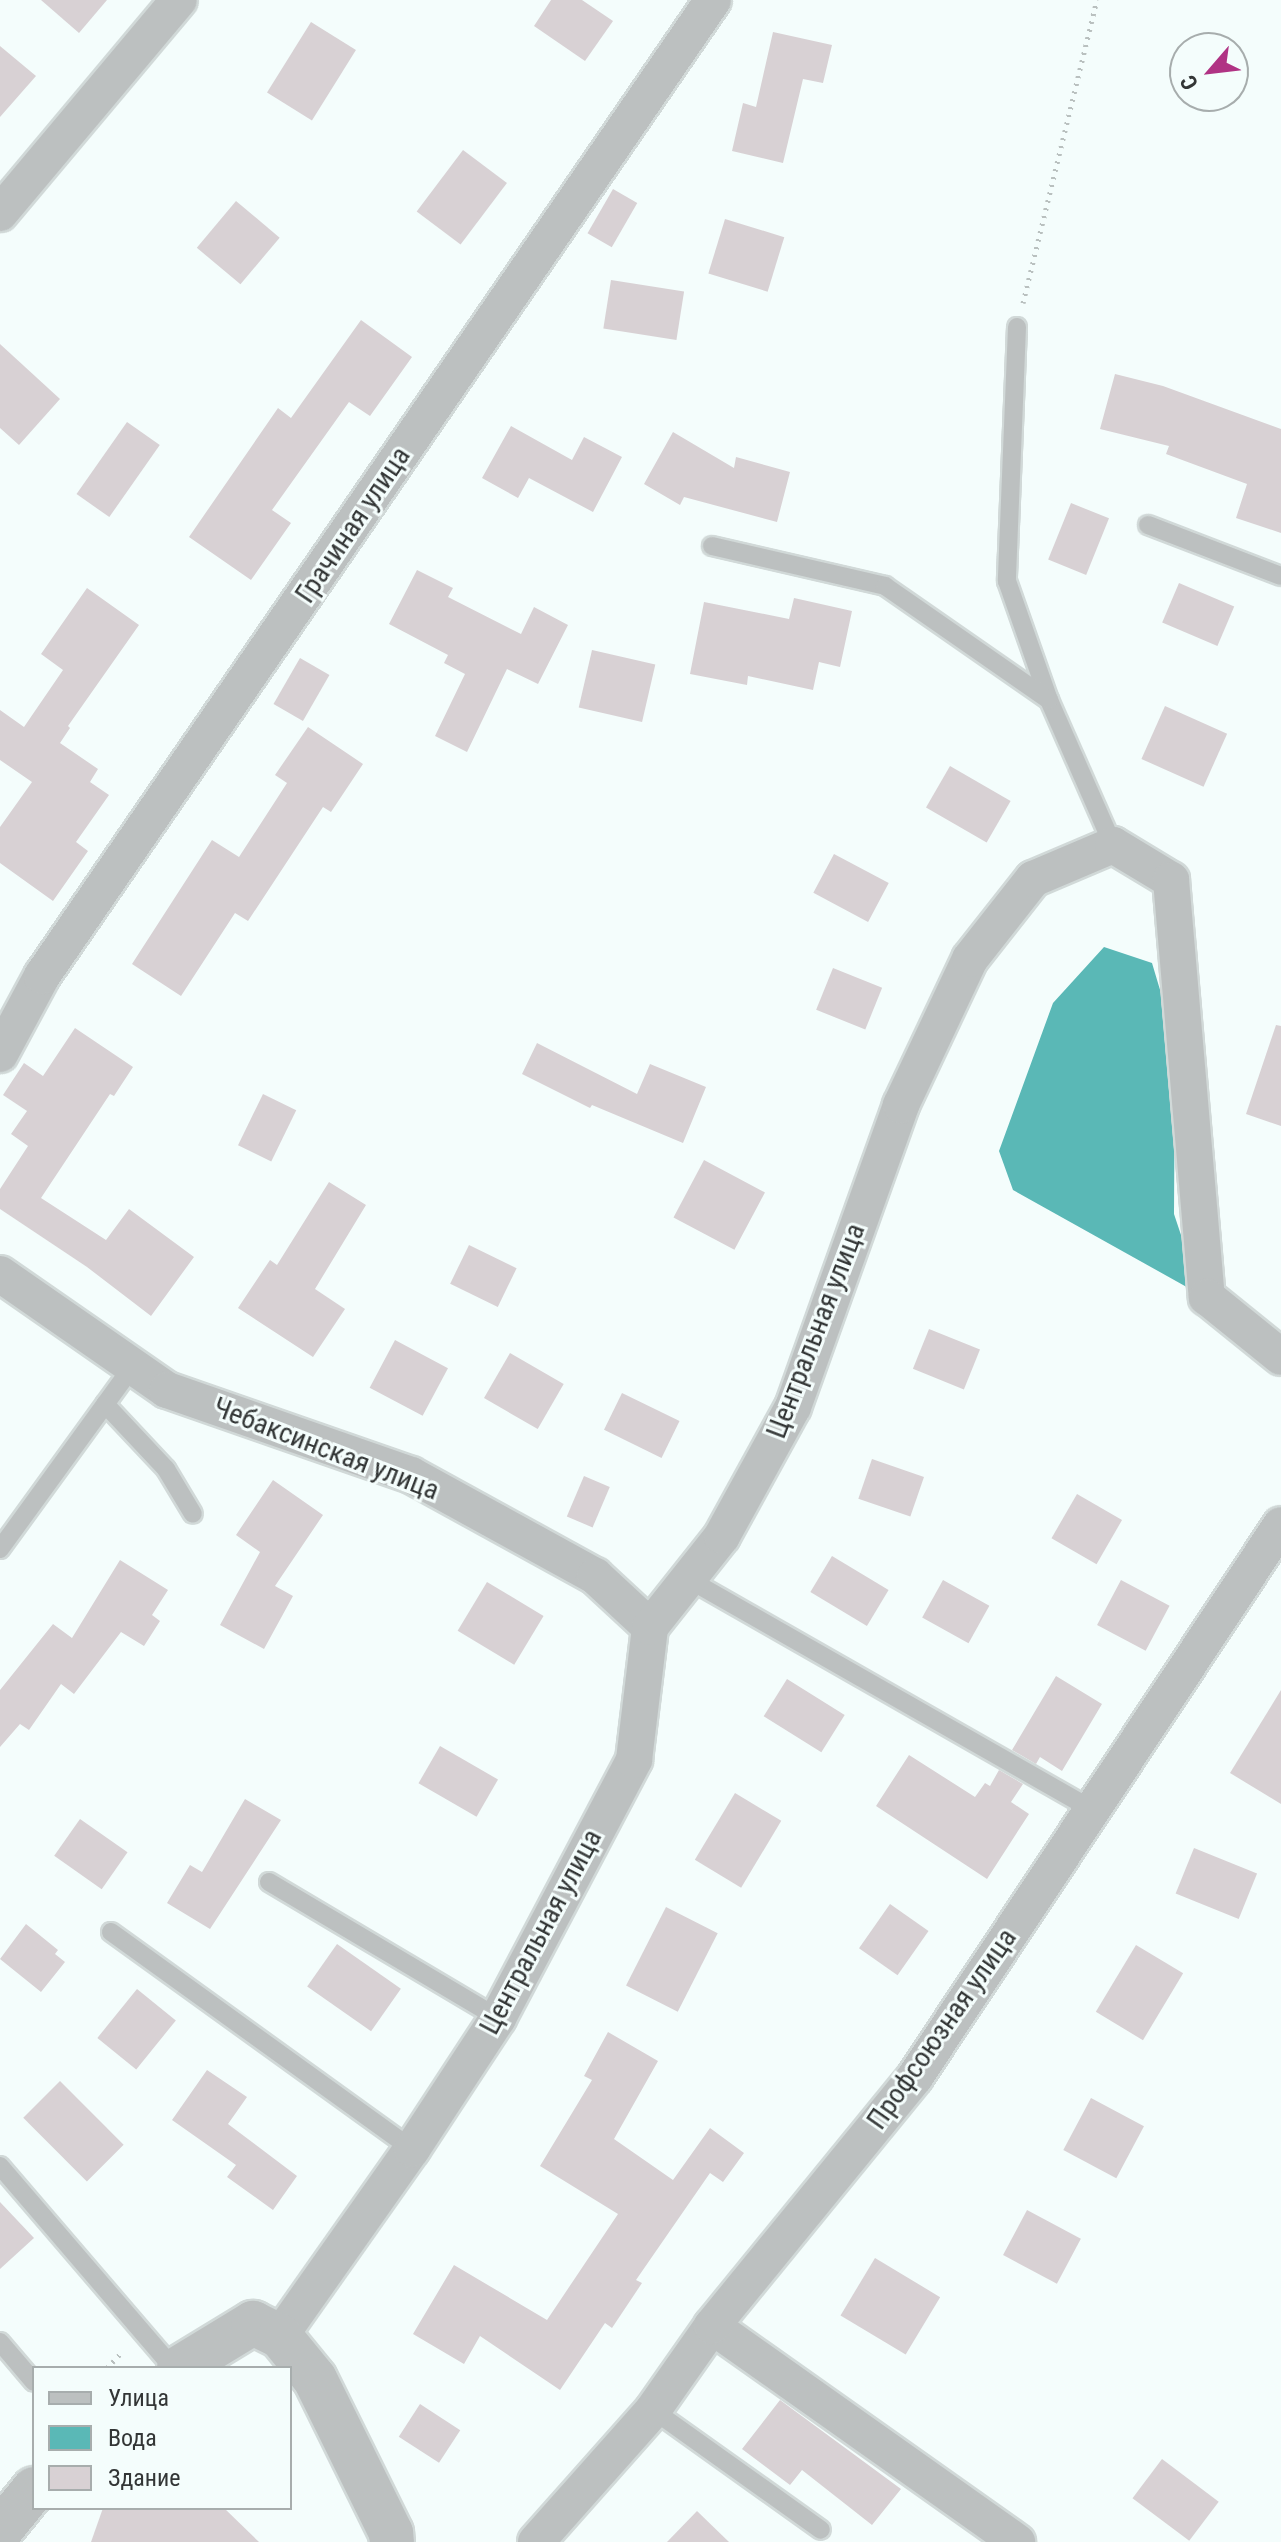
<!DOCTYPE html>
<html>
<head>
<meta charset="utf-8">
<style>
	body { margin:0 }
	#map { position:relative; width:1281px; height:2542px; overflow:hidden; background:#f4fdfc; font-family:"Roboto Condensed",sans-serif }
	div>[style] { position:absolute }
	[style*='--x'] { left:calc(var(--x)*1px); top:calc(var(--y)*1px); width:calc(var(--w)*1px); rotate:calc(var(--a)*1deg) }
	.water>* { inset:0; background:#5ab8b6 }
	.building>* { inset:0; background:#d8d1d4; transform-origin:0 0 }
	.path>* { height:5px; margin-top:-2.5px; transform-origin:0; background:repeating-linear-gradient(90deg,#b9c0bf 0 2px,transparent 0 8px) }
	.roads { filter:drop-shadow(2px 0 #d1d9d8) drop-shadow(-2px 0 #d1d9d8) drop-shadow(0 2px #d1d9d8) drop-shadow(0 -2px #d1d9d8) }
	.service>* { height:18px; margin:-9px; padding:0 9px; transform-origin:9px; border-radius:9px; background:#bcc0c0 }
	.minor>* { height:36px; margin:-18px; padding:0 18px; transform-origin:18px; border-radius:18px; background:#bcc0c0 }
	.tertiary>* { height:44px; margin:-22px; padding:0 22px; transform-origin:22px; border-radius:22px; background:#bcc0c0 }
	span { translate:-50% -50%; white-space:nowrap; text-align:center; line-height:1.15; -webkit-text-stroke:6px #f4fdfc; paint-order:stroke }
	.street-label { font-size:28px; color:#333636 }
	.legend { position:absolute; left:32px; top:2366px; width:260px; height:144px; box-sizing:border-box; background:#f4fdfc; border:2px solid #a7adad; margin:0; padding:10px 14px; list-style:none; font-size:24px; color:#333636 }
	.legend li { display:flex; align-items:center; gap:16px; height:40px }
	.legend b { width:40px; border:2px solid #a7adad }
	.north { position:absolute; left:1169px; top:32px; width:80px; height:80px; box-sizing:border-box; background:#f4fdfc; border:2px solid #a7adad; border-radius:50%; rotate:242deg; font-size:22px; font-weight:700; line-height:32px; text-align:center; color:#333636 }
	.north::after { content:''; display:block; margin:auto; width:28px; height:36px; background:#b03384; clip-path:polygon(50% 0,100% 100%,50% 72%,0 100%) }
</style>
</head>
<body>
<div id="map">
	<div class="water">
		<div style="clip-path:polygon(1104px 947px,1152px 963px,1175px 1040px,1174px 1214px,1201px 1295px,1013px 1190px,999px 1151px,1053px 1003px)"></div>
	</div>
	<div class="building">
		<div style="clip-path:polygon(41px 0,107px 0,79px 33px)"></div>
		<div style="clip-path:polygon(551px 0,582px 0,613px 21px,585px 61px,534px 26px)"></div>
		<div style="left:311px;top:22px;width:53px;height:83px;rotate:32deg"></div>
		<div style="clip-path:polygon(773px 32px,832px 45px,823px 83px,803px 79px,783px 163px,732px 151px,743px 103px,756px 107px)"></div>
		<div style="clip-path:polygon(0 46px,36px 76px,0 117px)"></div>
		<div style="left:463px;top:150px;width:55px;height:77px;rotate:37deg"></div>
		<div style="left:613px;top:189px;width:28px;height:51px;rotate:30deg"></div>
		<div style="left:236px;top:201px;width:57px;height:61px;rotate:40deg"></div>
		<div style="left:725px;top:219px;width:62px;height:57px;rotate:17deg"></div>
		<div style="left:611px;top:280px;width:74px;height:49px;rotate:9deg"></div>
		<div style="clip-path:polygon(361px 320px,412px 357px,370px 416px,349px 402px,272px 510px,291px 523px,251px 580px,189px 537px,278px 408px,291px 418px)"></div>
		<div style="clip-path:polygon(0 344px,60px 399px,19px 445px,0 428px)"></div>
		<div style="clip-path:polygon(1115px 374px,1163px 386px,1281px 429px,1281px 533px,1236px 518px,1247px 484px,1166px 454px,1169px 446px,1100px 429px)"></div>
		<div style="left:127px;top:422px;width:40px;height:88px;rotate:35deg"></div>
		<div style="clip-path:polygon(511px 426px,572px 460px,584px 437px,622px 457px,593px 512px,529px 478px,518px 498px,482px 478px)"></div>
		<div style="clip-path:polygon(673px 432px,734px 468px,736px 457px,790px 472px,777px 522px,684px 497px,680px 505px,644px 484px)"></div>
		<div style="left:1071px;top:503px;width:41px;height:61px;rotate:22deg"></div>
		<div style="clip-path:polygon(417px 570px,453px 588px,448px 597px,521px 634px,534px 607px,568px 625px,538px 684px,507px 669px,467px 752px,435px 736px,465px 674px,444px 663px,448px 655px,389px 624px)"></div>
		<div style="left:1179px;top:583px;width:60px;height:43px;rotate:23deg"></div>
		<div style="clip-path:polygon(87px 588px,139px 625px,68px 726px,70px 728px,60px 743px,98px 769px,90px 782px,109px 795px,76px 842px,88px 851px,53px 901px,0 863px,0 827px,32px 782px,0 760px,0 710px,24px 727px,63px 670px,41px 654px)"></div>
		<div style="clip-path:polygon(794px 598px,852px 611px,840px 667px,819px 662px,813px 690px,748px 676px,747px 685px,690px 674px,704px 602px,789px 619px)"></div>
		<div style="left:592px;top:650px;width:65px;height:59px;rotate:13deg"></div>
		<div style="left:300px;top:658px;width:34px;height:53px;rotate:30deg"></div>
		<div style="left:1165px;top:706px;width:68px;height:58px;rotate:24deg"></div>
		<div style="clip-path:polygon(308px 727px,363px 764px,331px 812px,323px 807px,248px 921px,235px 913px,181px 996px,132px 964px,212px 840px,239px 857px,287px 783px,275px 775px)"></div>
		<div style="left:950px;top:766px;width:70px;height:48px;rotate:30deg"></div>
		<div style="left:834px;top:854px;width:62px;height:44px;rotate:28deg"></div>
		<div style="left:833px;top:968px;width:53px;height:45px;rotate:22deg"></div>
		<div style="clip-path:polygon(1276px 1025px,1281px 1026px,1281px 1126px,1246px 1114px)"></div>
		<div style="clip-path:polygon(75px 1028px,133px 1067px,114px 1096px,110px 1094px,41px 1198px,106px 1240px,129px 1209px,194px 1257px,151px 1316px,87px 1267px,0 1209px,0 1189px,28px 1146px,11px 1134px,27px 1111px,3px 1095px,24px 1063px,43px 1076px)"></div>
		<div style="clip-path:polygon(537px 1043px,637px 1094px,650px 1064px,706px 1087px,683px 1143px,592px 1105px,590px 1108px,522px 1074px)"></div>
		<div style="left:263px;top:1094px;width:37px;height:57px;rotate:26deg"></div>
		<div style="left:704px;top:1160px;width:69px;height:65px;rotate:28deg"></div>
		<div style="clip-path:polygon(329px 1182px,366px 1205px,315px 1289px,345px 1309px,313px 1357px,238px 1308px,270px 1260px,277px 1265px)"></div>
		<div style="left:469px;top:1245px;width:53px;height:43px;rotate:26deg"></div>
		<div style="left:929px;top:1329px;width:55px;height:43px;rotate:22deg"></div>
		<div style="left:395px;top:1340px;width:60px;height:54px;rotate:28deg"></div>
		<div style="left:510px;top:1353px;width:62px;height:52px;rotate:30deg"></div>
		<div style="left:622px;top:1393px;width:64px;height:41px;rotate:26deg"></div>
		<div style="left:872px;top:1459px;width:55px;height:42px;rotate:19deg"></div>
		<div style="left:584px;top:1476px;width:28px;height:44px;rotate:23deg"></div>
		<div style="clip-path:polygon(273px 1480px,323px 1515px,275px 1586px,293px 1596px,264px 1649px,220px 1625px,260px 1552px,236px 1535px)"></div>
		<div style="left:1077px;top:1494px;width:52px;height:51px;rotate:30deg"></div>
		<div style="left:832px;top:1556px;width:66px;height:42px;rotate:31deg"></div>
		<div style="clip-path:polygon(120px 1560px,168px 1590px,152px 1615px,160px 1621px,144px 1646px,121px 1632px,74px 1694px,61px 1684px,29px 1730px,20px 1724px,0 1747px,0 1690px,53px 1624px,72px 1638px)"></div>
		<div style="left:943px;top:1580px;width:53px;height:43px;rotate:29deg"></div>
		<div style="left:1121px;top:1580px;width:55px;height:51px;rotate:28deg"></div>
		<div style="left:487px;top:1582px;width:66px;height:57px;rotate:31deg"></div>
		<div style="clip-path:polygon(1056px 1676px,1102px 1704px,1062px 1771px,1040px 1757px,1036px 1764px,1012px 1750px)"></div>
		<div style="left:787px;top:1679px;width:68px;height:44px;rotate:32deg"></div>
		<div style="clip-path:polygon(1281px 1690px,1281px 1804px,1230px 1773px)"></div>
		<div style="left:440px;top:1746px;width:67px;height:43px;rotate:30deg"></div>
		<div style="clip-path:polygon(909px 1755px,975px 1797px,985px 1783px,990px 1786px,999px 1770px,1023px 1784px,1011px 1802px,1029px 1814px,987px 1879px,876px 1806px)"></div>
		<div style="left:735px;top:1793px;width:54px;height:78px;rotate:31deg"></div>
		<div style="clip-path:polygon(245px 1799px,281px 1820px,210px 1929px,167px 1903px,190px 1865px,202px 1872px)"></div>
		<div style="left:80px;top:1819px;width:58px;height:45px;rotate:35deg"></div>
		<div style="left:1194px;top:1848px;width:68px;height:49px;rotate:22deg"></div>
		<div style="left:890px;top:1904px;width:47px;height:54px;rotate:35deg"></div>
		<div style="left:666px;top:1907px;width:58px;height:88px;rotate:27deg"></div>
		<div style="clip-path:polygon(26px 1924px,58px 1950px,55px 1954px,65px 1962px,41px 1992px,0 1959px)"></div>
		<div style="left:337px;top:1944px;width:78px;height:52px;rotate:35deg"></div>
		<div style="left:1136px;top:1945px;width:55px;height:78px;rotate:31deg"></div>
		<div style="left:137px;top:1989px;width:50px;height:63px;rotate:39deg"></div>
		<div style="clip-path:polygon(608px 2032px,658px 2061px,614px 2139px,673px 2180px,710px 2128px,744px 2153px,723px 2182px,710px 2173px,636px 2280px,642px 2283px,612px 2328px,605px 2323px,560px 2390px,480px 2336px,464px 2364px,413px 2334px,454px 2265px,547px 2320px,618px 2214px,540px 2166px,592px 2080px,584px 2076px)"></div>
		<div style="clip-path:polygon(207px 2070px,247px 2097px,228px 2124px,297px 2176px,273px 2210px,227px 2177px,236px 2165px,172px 2120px)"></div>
		<div style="left:60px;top:2081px;width:90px;height:52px;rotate:45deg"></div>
		<div style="left:1091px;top:2098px;width:60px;height:59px;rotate:28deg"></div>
		<div style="clip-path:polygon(0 2202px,34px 2238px,0 2269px)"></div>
		<div style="left:1027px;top:2210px;width:61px;height:51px;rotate:28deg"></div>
		<div style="left:875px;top:2258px;width:76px;height:67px;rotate:31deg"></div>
		<div style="clip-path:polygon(780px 2400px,901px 2489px,872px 2525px,802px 2470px,790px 2485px,742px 2449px)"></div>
		<div style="left:420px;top:2404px;width:48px;height:39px;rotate:33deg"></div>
		<div style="left:1162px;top:2459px;width:71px;height:49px;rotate:37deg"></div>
		<div style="clip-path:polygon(103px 2508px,224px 2508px,259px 2542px,91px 2542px)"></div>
		<div style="clip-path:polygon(697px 2511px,729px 2542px,667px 2542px)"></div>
	</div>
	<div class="path">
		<div style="--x:1023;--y:303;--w:312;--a:-76.3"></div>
		<div style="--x:107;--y:2368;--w:19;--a:-47"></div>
	</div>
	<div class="roads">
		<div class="service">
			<div style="--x:1017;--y:327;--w:254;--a:92.3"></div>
			<div style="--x:1007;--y:581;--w:126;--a:70.6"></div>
			<div style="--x:1049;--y:700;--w:158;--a:66.2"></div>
			<div style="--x:1148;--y:525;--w:142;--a:21"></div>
			<div style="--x:712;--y:546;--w:178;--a:13"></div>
			<div style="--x:885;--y:586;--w:200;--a:34.8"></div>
			<div style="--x:105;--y:1404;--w:89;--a:46.8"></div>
			<div style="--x:166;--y:1469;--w:52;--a:59"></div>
			<div style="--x:0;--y:1549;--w:226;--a:-54"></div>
			<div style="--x:688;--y:1579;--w:464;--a:29.7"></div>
			<div style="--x:269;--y:1882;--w:266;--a:30.7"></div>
			<div style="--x:111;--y:1932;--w:371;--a:35.8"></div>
			<div style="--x:0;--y:2166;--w:266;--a:49.4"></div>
			<div style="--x:0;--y:2342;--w:52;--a:49.6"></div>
			<div style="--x:653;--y:2410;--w:206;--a:35.5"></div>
		</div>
		<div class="minor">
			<div style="--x:0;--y:213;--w:278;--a:-50"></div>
			<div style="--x:0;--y:1054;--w:89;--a:-61.7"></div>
			<div style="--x:42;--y:976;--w:1184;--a:-55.49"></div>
			<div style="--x:0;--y:1274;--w:203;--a:34.8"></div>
			<div style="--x:167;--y:1390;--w:258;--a:19.2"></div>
			<div style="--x:411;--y:1475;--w:210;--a:28.8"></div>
			<div style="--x:595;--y:1576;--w:75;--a:42.8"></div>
			<div style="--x:712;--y:2326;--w:374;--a:35.3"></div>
			<div style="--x:280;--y:2336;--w:229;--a:-54.8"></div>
			<div style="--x:412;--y:2149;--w:157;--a:-56.7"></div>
			<div style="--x:498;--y:2018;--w:292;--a:-62.2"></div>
			<div style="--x:634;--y:1760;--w:134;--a:-83.1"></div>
			<div style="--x:650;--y:1627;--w:116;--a:-51.6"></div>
			<div style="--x:722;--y:1536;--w:147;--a:-61.2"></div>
			<div style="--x:793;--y:1407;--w:321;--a:-70.3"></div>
			<div style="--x:901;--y:1105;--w:161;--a:-64.7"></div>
			<div style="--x:970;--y:959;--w:102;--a:-51.8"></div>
			<div style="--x:1033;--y:879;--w:87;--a:-23"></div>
			<div style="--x:1113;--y:845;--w:68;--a:31.1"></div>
			<div style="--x:1171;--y:880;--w:419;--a:85.1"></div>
			<div style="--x:1207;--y:1297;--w:95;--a:39"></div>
			<div style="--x:536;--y:2542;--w:176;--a:-48.4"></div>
			<div style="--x:653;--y:2410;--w:103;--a:-54.9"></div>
			<div style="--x:712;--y:2326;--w:321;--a:-50.8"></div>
			<div style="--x:915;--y:2077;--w:662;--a:-56.45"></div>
		</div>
		<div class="tertiary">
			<div style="--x:179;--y:2368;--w:87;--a:-31.3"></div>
			<div style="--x:253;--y:2323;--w:30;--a:26"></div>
			<div style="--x:280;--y:2336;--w:55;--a:50.9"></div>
			<div style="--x:315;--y:2379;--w:172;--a:63.7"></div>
			<div style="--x:391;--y:2533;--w:9;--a:84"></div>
			<div style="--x:0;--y:2531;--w:54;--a:-51"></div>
		</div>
	</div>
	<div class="street-label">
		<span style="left:353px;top:525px;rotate:-56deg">Грачиная улица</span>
		<span style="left:816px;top:1331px;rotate:-69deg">Центральная улица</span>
		<span style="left:326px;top:1449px;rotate:21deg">Чебаксинская улица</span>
		<span style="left:541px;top:1932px;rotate:-62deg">Центральная улица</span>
		<span style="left:942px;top:2029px;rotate:-55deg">Профсоюзная улица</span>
	</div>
	<ul class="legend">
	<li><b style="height:10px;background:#bcc0c0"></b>Улица</li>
	<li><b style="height:22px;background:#5ab8b6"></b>Вода</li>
	<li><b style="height:22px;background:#d8d1d4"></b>Здание</li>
	</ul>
	<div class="north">С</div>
</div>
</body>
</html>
